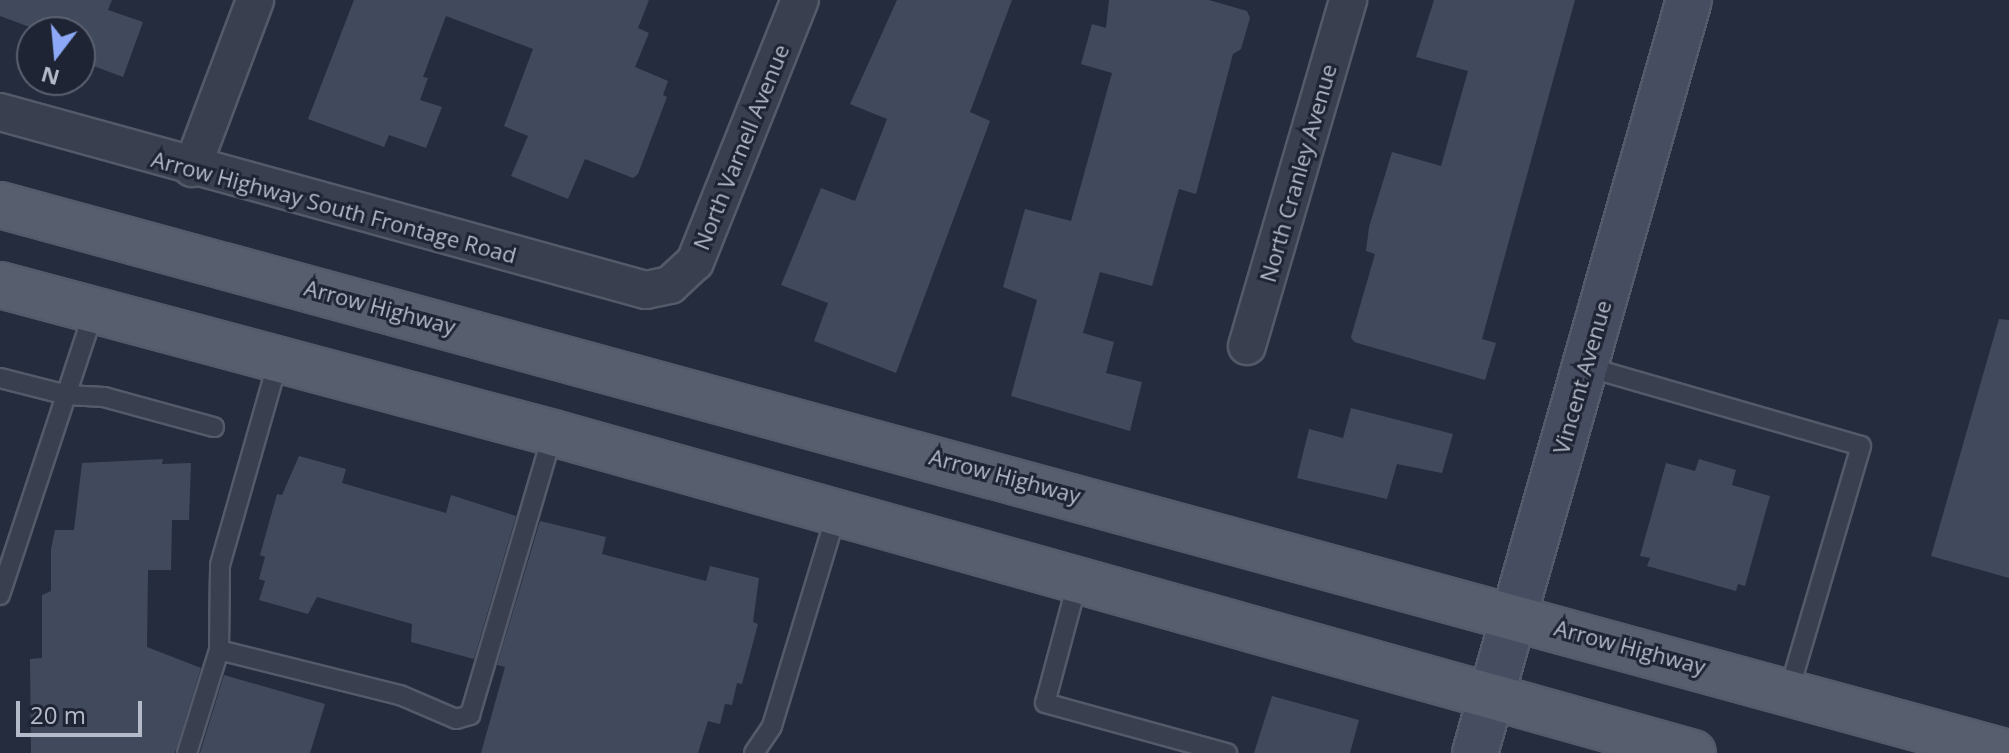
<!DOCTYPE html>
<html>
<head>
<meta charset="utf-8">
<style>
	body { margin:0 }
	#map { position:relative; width:2009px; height:753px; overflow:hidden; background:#252c3e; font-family:"Open Sans",sans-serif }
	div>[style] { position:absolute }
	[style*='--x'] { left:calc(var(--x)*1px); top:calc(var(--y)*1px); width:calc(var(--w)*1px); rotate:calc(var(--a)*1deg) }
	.building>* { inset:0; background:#414a5d }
	.roads { filter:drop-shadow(2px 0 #545a69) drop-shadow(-2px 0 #545a69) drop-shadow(0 2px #545a69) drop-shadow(0 -2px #545a69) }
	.lane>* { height:18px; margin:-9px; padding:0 9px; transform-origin:9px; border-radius:9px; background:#393f4e }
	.street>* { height:36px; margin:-18px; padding:0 18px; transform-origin:18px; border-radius:18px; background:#393f4e }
	.secondary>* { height:44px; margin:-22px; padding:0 22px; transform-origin:22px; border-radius:22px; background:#474d61 }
	.primary>* { height:44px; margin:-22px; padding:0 22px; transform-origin:22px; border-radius:22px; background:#575e6e }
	span { translate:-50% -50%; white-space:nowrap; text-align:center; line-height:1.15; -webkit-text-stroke:6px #1e2433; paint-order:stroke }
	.street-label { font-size:22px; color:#b5bac9 }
	.north { position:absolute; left:16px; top:16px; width:80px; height:80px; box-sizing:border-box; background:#1e2433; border:2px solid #5a606f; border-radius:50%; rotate:196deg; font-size:22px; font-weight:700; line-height:32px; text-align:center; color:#b5bac9 }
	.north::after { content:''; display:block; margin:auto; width:28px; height:36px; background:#8ca8f6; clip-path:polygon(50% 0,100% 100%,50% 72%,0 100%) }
	.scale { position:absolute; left:16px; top:701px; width:126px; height:36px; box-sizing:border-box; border:4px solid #b5bac9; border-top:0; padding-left:10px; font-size:24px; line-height:28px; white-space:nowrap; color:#b5bac9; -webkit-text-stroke:6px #1e2433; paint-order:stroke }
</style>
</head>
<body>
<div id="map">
	<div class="building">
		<div style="clip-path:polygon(0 0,112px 0,108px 10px,143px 22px,123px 77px,80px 61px,80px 32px,43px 32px,0 16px)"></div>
		<div style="clip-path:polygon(354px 0,649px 0,638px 28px,649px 33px,635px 67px,668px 81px,663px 95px,667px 97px,638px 174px,633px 178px,585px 159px,568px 199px,511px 176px,528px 136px,504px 126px,533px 49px,446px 16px,423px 77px,428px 78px,420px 100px,442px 107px,426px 148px,389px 135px,384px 147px,308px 119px)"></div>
		<div style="clip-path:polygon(897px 0,1012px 0,970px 112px,990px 121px,896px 373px,814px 341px,828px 303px,781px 285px,821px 188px,855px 201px,887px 119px,850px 104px)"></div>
		<div style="clip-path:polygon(1109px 0,1209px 0,1247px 11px,1250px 18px,1241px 49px,1233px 54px,1196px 194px,1179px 189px,1152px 286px,1100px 272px,1083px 333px,1114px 342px,1106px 373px,1142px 382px,1130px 431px,1011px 396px,1037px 300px,1003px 287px,1025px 209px,1071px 221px,1112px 73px,1081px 64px,1092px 24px,1106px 28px)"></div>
		<div style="clip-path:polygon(1434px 0,1575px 0,1482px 339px,1496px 343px,1485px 380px,1354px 342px,1351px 337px,1375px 254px,1366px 251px,1369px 227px,1392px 152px,1441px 166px,1468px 71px,1416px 57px)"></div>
		<div style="clip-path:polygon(1999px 319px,2009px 320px,2009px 578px,1931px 556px)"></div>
		<div style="clip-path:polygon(1351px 408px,1453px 434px,1442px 473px,1397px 464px,1387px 499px,1297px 478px,1309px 429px,1343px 438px)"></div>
		<div style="clip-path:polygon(299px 456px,346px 469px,342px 483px,446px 513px,451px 495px,516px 516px,474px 659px,411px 642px,412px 624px,317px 597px,308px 614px,259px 600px,265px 581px,259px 579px,265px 557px,260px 555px,277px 494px,282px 495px)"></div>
		<div style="clip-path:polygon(163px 459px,162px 464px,191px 463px,189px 520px,172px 520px,171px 570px,148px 570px,147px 647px,201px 668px,175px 753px,31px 753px,30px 659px,42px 658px,42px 595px,51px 591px,51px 549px,55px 530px,74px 530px,82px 463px)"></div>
		<div style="clip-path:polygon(1699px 459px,1736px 470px,1732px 485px,1770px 496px,1745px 586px,1738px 584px,1736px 591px,1647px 566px,1650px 558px,1640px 556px,1666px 463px,1695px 471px)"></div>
		<div style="clip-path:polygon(540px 521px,606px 537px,602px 554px,706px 581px,710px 566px,759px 578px,753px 622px,758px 624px,742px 684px,737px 683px,732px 705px,725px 704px,720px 724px,708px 721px,698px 753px,481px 753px,505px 667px,497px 665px)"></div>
		<div style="clip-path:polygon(224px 675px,325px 704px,310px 753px,200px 753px)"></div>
		<div style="clip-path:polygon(1272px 696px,1359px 720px,1350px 753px,1254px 753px)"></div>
	</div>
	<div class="roads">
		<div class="lane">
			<div style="--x:1584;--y:366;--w:288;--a:16.1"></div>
			<div style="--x:1861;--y:446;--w:255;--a:106.4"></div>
			<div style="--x:0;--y:378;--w:69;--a:14.2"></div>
			<div style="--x:67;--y:395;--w:37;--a:3"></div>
			<div style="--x:104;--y:397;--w:114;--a:15.3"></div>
			<div style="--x:1078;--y:580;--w:127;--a:105"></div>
			<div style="--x:1045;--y:703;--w:189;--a:15.4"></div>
			<div style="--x:0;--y:595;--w:299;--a:-71.7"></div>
			<div style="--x:219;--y:650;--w:187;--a:14"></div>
			<div style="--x:400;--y:695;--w:61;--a:23.2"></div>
			<div style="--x:456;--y:719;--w:15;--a:-16"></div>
			<div style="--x:470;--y:715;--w:294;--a:-73.6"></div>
			<div style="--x:187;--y:753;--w:108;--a:-72.7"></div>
			<div style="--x:219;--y:650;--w:85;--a:-89.3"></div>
			<div style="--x:220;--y:565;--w:215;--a:-74.1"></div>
			<div style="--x:754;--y:753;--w:32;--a:-56"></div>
			<div style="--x:772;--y:726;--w:224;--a:-73.1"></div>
		</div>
		<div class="street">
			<div style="--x:0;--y:112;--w:670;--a:15.41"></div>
			<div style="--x:646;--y:290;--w:25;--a:-12"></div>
			<div style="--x:670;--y:285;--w:34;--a:-43"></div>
			<div style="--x:695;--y:262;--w:282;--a:-68.2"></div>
			<div style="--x:192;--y:168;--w:179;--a:-69.4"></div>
			<div style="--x:1247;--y:346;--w:360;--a:-73.7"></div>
		</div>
		<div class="secondary">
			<div style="--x:1475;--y:753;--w:783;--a:-74.14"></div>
		</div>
		<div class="primary">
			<div style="--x:0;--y:205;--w:2082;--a:15.26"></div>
			<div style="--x:0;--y:285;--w:572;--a:14.98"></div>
			<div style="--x:553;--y:433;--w:1184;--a:15.68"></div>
		</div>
	</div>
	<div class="street-label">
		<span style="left:741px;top:147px;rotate:-68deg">North Varnell Avenue</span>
		<span style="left:1298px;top:173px;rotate:-74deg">North Cranley Avenue</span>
		<span style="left:334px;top:207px;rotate:15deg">Arrow Highway South Frontage Road</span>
		<span style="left:380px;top:307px;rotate:15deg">Arrow Highway</span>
		<span style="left:1582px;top:377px;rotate:-74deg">Vincent Avenue</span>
		<span style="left:1005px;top:476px;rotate:15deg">Arrow Highway</span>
		<span style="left:1630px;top:647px;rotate:15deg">Arrow Highway</span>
	</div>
	<div class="north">N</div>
	<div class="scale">20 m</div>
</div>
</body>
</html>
